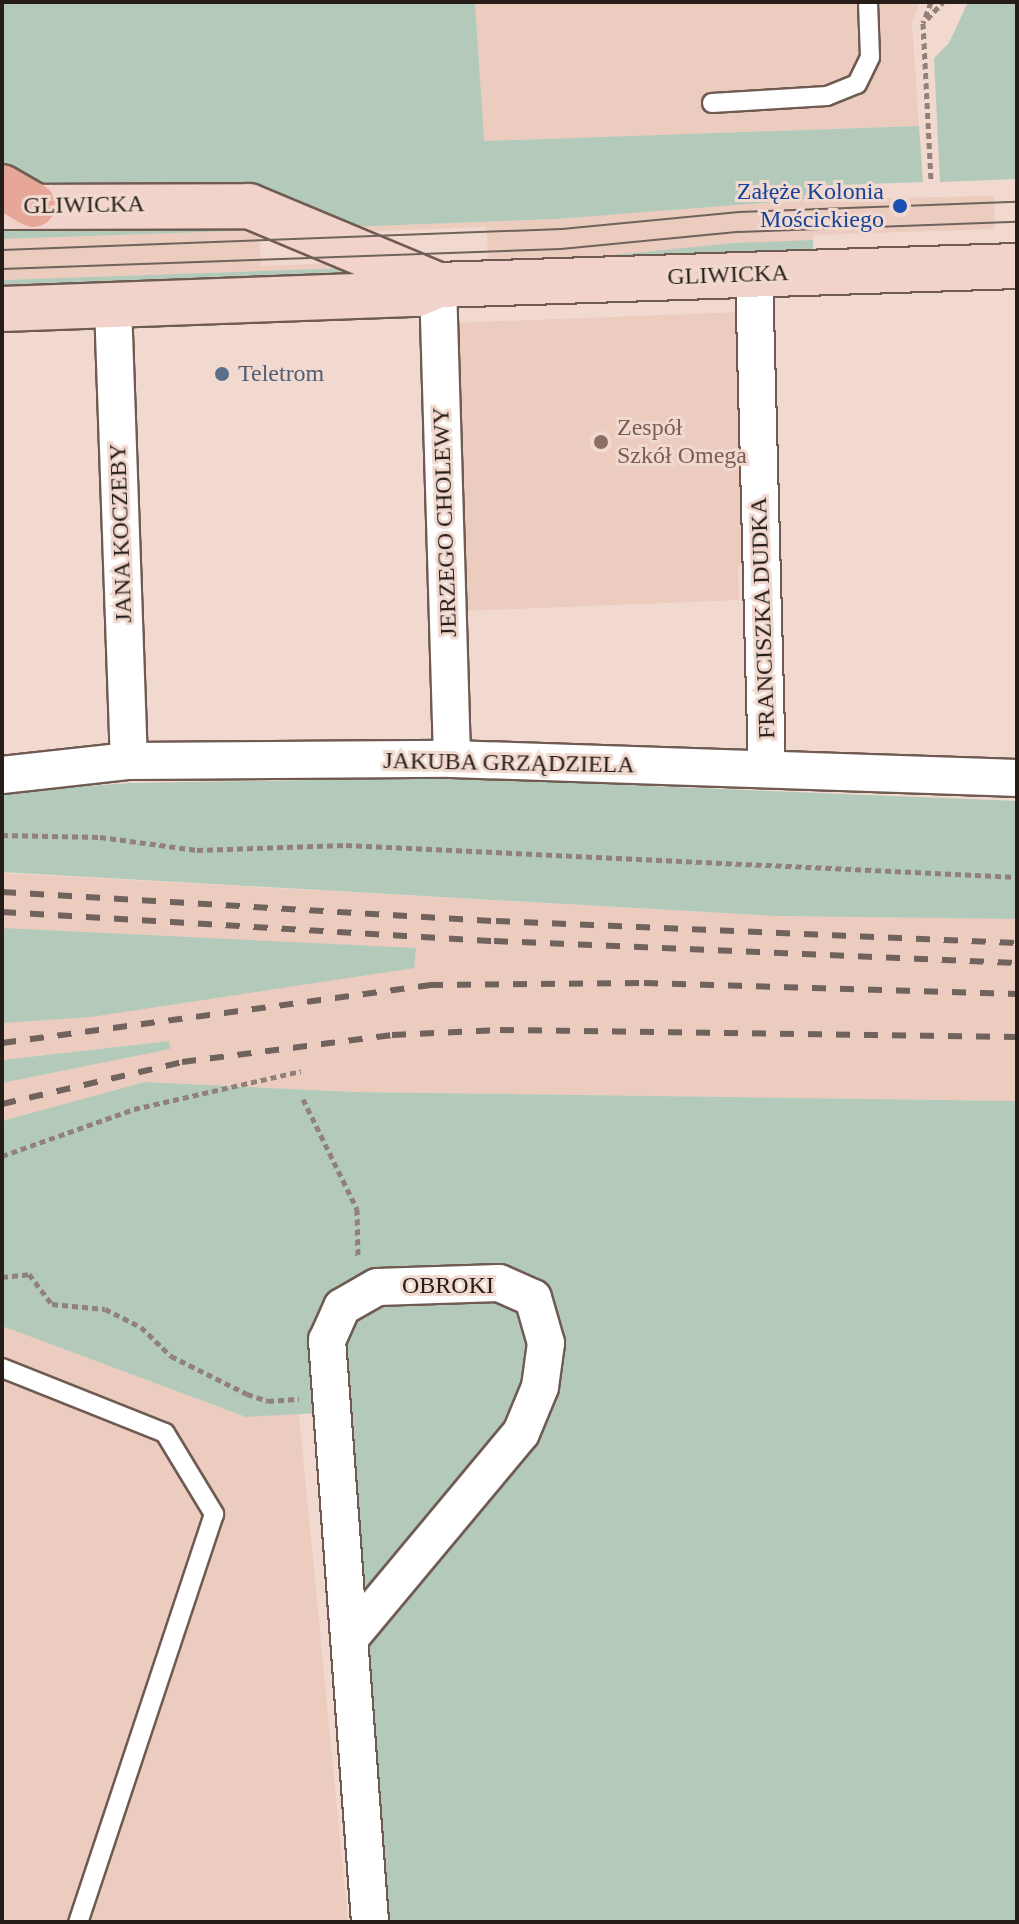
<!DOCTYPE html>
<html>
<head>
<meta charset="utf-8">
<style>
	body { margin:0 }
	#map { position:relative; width:1019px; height:1924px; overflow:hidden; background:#f1d9cf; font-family:Georgia,serif }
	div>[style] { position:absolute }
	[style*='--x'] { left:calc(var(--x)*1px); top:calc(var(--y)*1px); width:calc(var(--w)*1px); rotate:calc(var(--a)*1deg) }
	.built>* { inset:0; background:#ebccbf }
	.green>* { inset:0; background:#b3caba }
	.path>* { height:5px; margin-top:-2.5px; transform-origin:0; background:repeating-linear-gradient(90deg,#92817a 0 6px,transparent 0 10px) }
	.roads { filter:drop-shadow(2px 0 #6f5b52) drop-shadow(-2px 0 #6f5b52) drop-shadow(0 2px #6f5b52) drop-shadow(0 -2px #6f5b52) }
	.lane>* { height:18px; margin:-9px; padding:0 9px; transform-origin:9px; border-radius:9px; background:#fff }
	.street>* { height:36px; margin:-18px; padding:0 18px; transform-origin:18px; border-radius:18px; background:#fff }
	.secondary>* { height:44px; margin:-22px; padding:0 22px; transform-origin:22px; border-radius:22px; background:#f2d3cc }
	.primary>* { height:44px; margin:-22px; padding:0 22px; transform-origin:22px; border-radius:22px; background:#e6a798 }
	.tram>* { height:2px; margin:-1px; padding:0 1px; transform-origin:1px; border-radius:1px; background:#70625c }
	.rail>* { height:6px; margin-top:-3px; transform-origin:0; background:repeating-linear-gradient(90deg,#70625c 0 14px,transparent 0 28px) }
	.dots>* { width:22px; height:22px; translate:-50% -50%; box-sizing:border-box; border:4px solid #f1d9cf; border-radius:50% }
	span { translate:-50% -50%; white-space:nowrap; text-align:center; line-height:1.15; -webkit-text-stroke:6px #f1d9cf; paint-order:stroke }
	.transit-label { font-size:24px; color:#164399 }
	.right { translate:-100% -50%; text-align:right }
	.street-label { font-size:24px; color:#261d19 }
	.service-label { font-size:24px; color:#4e5e75 }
	.left { translate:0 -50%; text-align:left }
	.education-label { font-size:24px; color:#785e54 }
	.frame { position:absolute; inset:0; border:4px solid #261d19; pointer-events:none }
</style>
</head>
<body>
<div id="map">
	<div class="built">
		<div style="clip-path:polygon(475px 2px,919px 2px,912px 23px,919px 126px,483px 141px)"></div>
		<div style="clip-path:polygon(994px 196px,995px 229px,813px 235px,813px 240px,504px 263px,489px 260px,486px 227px,355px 232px,347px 227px,557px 219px,768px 200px)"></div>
		<div style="clip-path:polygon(264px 230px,273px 235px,259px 236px,261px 266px,336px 263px,346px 268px,2px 280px,2px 239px)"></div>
		<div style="clip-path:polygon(742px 312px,748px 562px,738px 567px,739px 600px,462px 611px,454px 323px)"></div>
		<div style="clip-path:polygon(2px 873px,776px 916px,1017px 919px,1017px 1101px,354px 1092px,145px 1082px,2px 1121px,2px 1083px,169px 1049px,168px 1041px,2px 1060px)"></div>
		<div style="clip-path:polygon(2px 1326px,246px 1417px,299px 1414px,348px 1922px,2px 1922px)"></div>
	</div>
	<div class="green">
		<div style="clip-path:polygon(2px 2px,475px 2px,484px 141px,919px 126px,923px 182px,812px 186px,812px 199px,557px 219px,347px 227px,259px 188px,58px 188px,6px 178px,2px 175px)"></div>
		<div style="clip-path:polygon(968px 2px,1017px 2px,1017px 191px,1016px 179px,940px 182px,934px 58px,949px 43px)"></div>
		<div style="clip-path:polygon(214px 219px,264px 230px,2px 239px,2px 225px)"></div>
		<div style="clip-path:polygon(813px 240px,813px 255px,562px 260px,734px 243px)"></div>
		<div style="clip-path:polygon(346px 268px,354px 277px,2px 287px,2px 280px)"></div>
		<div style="clip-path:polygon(450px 778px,1017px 801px,1017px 919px,776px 916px,2px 872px,2px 792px,130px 783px)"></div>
		<div style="clip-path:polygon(2px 928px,416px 948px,414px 968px,91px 1017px,2px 1023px)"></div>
		<div style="clip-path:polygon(169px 1041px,170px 1049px,2px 1083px,2px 1060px)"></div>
		<div style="clip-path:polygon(145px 1082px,354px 1092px,1017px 1101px,1017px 1922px,388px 1922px,340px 1412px,246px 1417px,2px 1326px,2px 1121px)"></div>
	</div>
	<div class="path">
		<div style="--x:931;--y:2;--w:22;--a:111"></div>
		<div style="--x:923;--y:23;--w:159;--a:87.1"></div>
		<div style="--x:927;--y:19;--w:23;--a:-47"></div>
		<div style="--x:2;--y:835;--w:98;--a:1.2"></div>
		<div style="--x:100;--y:837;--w:98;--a:7.6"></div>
		<div style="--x:197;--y:850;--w:149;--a:-1.9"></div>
		<div style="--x:346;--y:845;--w:672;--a:2.73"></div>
		<div style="--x:303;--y:1099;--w:123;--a:63.9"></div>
		<div style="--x:357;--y:1209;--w:48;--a:88.8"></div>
		<div style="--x:2;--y:1156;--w:140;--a:-19.6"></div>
		<div style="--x:134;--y:1109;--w:171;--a:-12.8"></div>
		<div style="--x:2;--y:1277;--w:27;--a:-6"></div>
		<div style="--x:29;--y:1274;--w:38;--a:53"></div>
		<div style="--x:52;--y:1304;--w:53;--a:5.4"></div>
		<div style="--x:105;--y:1309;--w:40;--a:26.6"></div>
		<div style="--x:141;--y:1327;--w:42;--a:44"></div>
		<div style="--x:171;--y:1356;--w:85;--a:26.6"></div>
		<div style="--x:247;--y:1394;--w:22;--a:18"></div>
		<div style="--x:268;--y:1401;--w:31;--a:-4"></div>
	</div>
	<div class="roads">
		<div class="lane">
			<div style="--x:712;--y:103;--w:115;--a:-3.5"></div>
			<div style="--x:827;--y:96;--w:32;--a:-22"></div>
			<div style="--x:857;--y:84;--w:30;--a:-64"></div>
			<div style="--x:870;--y:57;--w:55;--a:-92.1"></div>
			<div style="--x:2;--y:1368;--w:175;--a:21.7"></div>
			<div style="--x:165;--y:1433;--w:95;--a:58.8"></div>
			<div style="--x:214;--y:1514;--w:430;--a:108.4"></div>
		</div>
		<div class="street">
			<div style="--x:754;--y:274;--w:495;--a:88.5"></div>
			<div style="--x:438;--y:285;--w:474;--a:88.3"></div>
			<div style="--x:113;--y:305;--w:456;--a:88"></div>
			<div style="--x:2;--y:775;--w:128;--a:-6.3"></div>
			<div style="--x:129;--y:761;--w:323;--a:-0.4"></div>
			<div style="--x:452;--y:759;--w:565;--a:1.93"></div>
			<div style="--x:350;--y:1638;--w:267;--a:-50.2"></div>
			<div style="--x:521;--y:1433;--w:50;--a:-67.6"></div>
			<div style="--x:540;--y:1387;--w:44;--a:-82.2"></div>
			<div style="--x:546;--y:1343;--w:47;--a:-106.1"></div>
			<div style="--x:533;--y:1298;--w:37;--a:-156"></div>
			<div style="--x:499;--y:1283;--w:122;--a:178.1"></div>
			<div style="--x:377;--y:1287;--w:40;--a:150.3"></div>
			<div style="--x:342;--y:1307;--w:36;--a:114"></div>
			<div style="--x:327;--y:1340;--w:584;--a:85.77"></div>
		</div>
		<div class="secondary">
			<div style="--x:2;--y:207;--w:247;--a:-0.2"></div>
			<div style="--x:249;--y:206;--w:205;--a:22.7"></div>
			<div style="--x:2;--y:309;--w:416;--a:-2.1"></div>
			<div style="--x:418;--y:294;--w:22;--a:-24"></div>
			<div style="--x:438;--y:285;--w:579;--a:-1.88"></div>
		</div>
		<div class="primary">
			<div style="--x:2;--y:187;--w:36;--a:30"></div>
		</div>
	</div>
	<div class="tram">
		<div style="--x:2;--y:250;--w:560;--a:-2.15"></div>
		<div style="--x:562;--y:229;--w:178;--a:-5.5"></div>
		<div style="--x:739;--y:212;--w:278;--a:-2.1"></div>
		<div style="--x:2;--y:269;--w:559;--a:-2.05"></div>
		<div style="--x:561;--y:249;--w:179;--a:-5.5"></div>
		<div style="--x:739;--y:232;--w:278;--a:-2.1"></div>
	</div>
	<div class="rail">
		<div style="--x:2;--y:892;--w:495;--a:3.4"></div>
		<div style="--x:496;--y:921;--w:521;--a:2.42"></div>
		<div style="--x:2;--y:912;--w:493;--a:3.4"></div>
		<div style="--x:494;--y:941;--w:523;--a:2.41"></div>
		<div style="--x:2;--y:1043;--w:431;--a:-7.7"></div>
		<div style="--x:429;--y:985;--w:215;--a:-0.5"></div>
		<div style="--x:644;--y:983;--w:373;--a:1.7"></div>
		<div style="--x:2;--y:1104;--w:185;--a:-13.1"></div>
		<div style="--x:182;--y:1062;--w:212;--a:-7.3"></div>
		<div style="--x:392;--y:1035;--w:108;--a:-2.7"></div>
		<div style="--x:500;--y:1030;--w:517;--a:0.78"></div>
	</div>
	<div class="dots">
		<div style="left:900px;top:206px;background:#1a4fb4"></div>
		<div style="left:222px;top:374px;background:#5c6f8a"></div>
		<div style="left:601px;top:442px;background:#8d6e63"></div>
	</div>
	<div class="transit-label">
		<span class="right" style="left:884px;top:206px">Załęże Kolonia<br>Mościckiego</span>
	</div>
	<div class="street-label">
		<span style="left:84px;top:205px;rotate:-1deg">GLIWICKA</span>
		<span style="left:728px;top:275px;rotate:-2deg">GLIWICKA</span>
		<span style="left:445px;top:522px;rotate:-92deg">JERZEGO CHOLEWY</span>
		<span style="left:121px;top:533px;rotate:-92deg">JANA KOCZEBY</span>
		<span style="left:763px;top:618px;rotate:-92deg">FRANCISZKA DUDKA</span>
		<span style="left:509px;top:763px;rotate:1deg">JAKUBA GRZĄDZIELA</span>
		<span style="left:448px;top:1286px">OBROKI</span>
	</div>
	<div class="service-label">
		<span class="left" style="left:238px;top:374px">Teletrom</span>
	</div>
	<div class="education-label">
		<span class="left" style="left:617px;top:442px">Zespół<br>Szkół Omega</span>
	</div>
	<div class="frame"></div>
</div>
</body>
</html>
